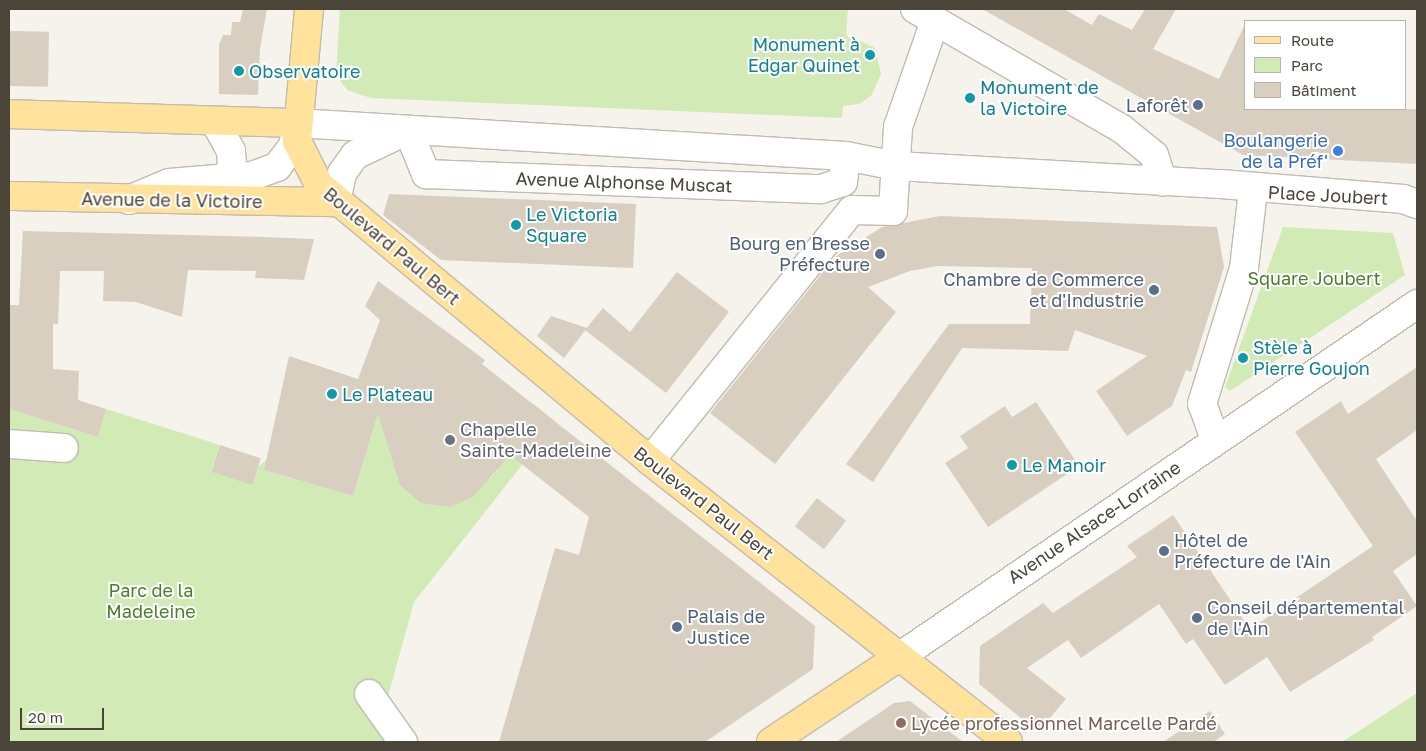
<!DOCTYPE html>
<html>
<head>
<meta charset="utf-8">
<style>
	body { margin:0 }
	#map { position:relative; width:1426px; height:751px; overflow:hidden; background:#f6f3ec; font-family:"Golos Text",sans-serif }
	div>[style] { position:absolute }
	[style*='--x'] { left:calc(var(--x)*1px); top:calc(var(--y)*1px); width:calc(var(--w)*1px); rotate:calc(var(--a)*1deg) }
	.green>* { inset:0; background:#d2eab5 }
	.building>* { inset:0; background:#d8cfc1; transform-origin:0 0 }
	.roads { filter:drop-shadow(1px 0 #c2bbae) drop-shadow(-1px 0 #c2bbae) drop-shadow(0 1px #c2bbae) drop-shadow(0 -1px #c2bbae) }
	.minor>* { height:28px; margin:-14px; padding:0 14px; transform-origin:14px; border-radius:14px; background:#fff }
	.major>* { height:28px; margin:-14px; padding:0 14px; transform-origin:14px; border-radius:14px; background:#ffe39c }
	.dots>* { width:14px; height:14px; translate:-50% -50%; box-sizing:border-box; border:2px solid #fff; border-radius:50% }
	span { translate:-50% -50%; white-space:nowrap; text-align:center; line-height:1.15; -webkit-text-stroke:4px #fff; paint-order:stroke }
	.culture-label { font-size:18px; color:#0d838f }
	.right { translate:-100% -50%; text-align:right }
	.left { translate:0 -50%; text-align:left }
	.service-label { font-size:18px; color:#4e5e75 }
	.shop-label { font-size:18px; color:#366cbe }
	.street-label { font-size:18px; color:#4b4439 }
	.park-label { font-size:18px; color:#4a7f2a }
	.worship-label { font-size:18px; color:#5b616d }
	.education-label { font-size:18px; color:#785e54 }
	.frame { position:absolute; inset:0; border:10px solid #4b4439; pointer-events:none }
	.legend { position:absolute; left:1244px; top:20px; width:162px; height:90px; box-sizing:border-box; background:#fff; border:1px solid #b7b4b0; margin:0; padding:6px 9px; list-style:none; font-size:15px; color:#4b4439 }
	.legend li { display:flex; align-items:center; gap:10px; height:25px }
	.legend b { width:25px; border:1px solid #b7b4b0 }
	.scale { position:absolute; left:20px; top:708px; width:84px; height:22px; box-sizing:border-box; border:2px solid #4b4439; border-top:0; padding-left:6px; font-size:15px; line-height:18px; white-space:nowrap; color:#4b4439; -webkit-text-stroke:4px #fff; paint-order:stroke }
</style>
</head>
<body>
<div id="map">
	<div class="green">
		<div style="clip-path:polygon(340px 9px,848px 9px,846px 34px,875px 48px,881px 74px,871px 96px,859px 104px,843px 106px,842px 118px,371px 98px,347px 90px,336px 74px)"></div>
		<div style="clip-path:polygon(1283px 227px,1393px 233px,1405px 275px,1230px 391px,1225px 387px)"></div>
		<div style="clip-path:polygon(387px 385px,490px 479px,498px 469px,500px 442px,531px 402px,556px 422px,414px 602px,387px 700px,417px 742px,9px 742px,9px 409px,98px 437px,106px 409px,220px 445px,211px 471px,258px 467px,266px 460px,274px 473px,353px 496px)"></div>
		<div style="clip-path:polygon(1417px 693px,1417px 742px,1342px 742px)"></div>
	</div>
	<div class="building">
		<div style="clip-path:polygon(243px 9px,267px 9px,260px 49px,258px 95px,219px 94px,219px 45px,223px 35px,231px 35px,232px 22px,240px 22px)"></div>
		<div style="clip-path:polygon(982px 9px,1064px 9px,1092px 25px,1099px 14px,1132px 30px,1145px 9px,1176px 9px,1153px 49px,1219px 79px,1245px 24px,1245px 109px,1417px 109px,1417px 164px,1243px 155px)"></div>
		<div style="left:9px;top:31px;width:40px;height:55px;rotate:1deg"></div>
		<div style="clip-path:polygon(389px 194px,636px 204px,633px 268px,441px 260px,383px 215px)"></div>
		<div style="clip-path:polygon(940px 216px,1217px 227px,1224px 267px,1191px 372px,1186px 370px,1172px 406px,1127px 436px,1096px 391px,1147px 356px,1075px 330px,1068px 351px,962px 348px,873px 482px,846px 464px,949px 324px,1030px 324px,1032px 268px,938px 266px,910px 271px,868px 287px,896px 312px,775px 464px,710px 413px,835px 257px,882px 227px)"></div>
		<div style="clip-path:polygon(23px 231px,264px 237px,314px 239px,304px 280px,255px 278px,256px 271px,188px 270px,182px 317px,136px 302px,103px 301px,104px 271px,60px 271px,58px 324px,53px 324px,53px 369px,79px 371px,78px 400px,106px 409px,98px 437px,9px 409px,10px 305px,19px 305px)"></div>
		<div style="clip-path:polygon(677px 272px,729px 312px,666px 393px,585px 330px,603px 308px,630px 332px)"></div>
		<div style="clip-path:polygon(378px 281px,485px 360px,482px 364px,815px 626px,813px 669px,705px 742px,499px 742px,555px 548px,579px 555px,589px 517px,510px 455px,474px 496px,451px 507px,421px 503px,400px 485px,378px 414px,353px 496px,264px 470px,289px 356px,358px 379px,380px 320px,365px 306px)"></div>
		<div style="clip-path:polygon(551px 316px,587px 328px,564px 358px,537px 336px)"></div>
		<div style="clip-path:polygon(1417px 367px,1417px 430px,1376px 459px,1417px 521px,1417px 554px,1393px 571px,1417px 606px,1372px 637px,1374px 640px,1290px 692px,1267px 657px,1225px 685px,1193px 639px,1186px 644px,1159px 604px,1081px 658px,1068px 640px,1027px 668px,1066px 699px,1038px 732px,979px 684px,980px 646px,1043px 603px,1053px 613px,1137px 557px,1127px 546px,1173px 515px,1250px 629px,1373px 546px,1295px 432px,1341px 401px,1348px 414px)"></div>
		<div style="clip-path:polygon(1036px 402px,1079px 466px,988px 527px,945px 463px,968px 448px,960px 436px,1005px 406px,1012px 417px)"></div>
		<div style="left:220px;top:445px;width:43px;height:28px;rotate:18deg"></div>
		<div style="left:817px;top:498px;width:37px;height:36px;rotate:38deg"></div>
		<div style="clip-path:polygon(910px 701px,963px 742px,836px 742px,894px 703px)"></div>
		<div style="clip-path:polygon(1210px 711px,1225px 734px,1213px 742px,1163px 742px)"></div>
	</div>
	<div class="roads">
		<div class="minor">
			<div style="--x:915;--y:9;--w:239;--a:30.1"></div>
			<div style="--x:1122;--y:129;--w:41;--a:39.1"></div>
			<div style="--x:1154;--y:155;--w:28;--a:72"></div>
			<div style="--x:215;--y:122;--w:33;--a:61"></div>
			<div style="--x:231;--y:151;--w:13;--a:86"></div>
			<div style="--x:232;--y:164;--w:15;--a:106"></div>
			<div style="--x:228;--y:178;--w:18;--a:133"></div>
			<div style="--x:297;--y:123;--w:550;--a:3.44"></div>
			<div style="--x:846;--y:156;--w:51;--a:11.3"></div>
			<div style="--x:896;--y:166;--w:325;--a:3.2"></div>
			<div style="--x:1221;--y:184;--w:183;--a:4.7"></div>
			<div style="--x:1403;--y:199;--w:15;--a:20"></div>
			<div style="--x:129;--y:200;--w:43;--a:-23"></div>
			<div style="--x:169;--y:183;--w:83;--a:-4.8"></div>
			<div style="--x:252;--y:176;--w:27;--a:-20"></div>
			<div style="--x:277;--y:167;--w:26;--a:-53"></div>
			<div style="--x:293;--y:146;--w:26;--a:-79"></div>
			<div style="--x:336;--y:202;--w:30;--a:-78"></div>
			<div style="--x:342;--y:173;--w:22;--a:-54"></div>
			<div style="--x:355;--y:155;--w:59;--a:-25.3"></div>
			<div style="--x:408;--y:130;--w:48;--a:67.8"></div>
			<div style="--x:426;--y:174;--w:395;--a:2.2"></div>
			<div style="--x:821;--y:189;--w:23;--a:-18"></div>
			<div style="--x:843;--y:182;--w:26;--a:-83"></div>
			<div style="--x:1215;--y:439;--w:37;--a:-110"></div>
			<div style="--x:1202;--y:404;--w:142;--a:-72.8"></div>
			<div style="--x:1244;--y:268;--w:79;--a:-83.4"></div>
			<div style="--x:9;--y:444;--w:55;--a:4.2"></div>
			<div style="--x:650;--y:461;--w:322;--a:-51.2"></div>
			<div style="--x:852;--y:210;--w:41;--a:1.4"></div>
			<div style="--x:893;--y:211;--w:84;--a:-86.6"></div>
			<div style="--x:898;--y:127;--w:112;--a:-70.8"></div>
			<div style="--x:899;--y:657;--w:627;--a:-34.27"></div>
			<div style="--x:369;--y:694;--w:59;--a:54.7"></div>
		</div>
		<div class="major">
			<div style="--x:309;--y:9;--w:133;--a:95.2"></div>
			<div style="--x:297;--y:141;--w:49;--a:63.4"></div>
			<div style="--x:319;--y:185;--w:431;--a:39.8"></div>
			<div style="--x:650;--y:461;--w:455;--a:38.1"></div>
			<div style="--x:9;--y:114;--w:288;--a:1.8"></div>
			<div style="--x:9;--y:196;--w:327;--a:1.1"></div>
			<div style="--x:771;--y:742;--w:154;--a:-33.6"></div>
		</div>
	</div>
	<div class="dots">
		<div style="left:870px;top:55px;background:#0f9aa8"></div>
		<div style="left:239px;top:71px;background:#0f9aa8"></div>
		<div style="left:970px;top:98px;background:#0f9aa8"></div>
		<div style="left:1198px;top:105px;background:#5c6f8a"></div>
		<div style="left:1338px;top:151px;background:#3f7fe0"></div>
		<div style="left:516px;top:225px;background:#0f9aa8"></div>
		<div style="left:880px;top:254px;background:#5c6f8a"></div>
		<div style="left:1154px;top:290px;background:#5c6f8a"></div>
		<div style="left:1243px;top:358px;background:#0f9aa8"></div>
		<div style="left:332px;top:394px;background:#0f9aa8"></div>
		<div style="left:450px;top:440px;background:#6b7280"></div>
		<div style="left:1012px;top:465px;background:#0f9aa8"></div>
		<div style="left:1164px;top:551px;background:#5c6f8a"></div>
		<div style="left:1197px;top:618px;background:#5c6f8a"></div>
		<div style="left:677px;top:627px;background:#5c6f8a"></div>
		<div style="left:901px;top:723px;background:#8d6e63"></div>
	</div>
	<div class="culture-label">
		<span class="right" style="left:860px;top:55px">Monument à<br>Edgar Quinet</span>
		<span class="left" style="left:249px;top:71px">Observatoire</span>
		<span class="left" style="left:980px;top:98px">Monument de<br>la Victoire</span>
		<span class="left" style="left:526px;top:225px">Le Victoria<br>Square</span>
		<span class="left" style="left:1253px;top:358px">Stèle à<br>Pierre Goujon</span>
		<span class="left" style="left:342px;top:394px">Le Plateau</span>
		<span class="left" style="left:1022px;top:465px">Le Manoir</span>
	</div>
	<div class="service-label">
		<span class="right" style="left:1188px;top:105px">Laforêt</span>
		<span class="right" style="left:870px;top:254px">Bourg en Bresse<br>Préfecture</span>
		<span class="right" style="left:1144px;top:290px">Chambre de Commerce<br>et d'Industrie</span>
		<span class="left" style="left:1174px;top:551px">Hôtel de<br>Préfecture de l'Ain</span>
		<span class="left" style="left:1207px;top:618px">Conseil départemental<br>de l'Ain</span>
		<span class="left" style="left:687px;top:627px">Palais de<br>Justice</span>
	</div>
	<div class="shop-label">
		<span class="right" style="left:1328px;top:151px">Boulangerie<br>de la Préf'</span>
	</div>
	<div class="street-label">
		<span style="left:624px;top:182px;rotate:2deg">Avenue Alphonse Muscat</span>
		<span style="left:1328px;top:195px;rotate:3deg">Place Joubert</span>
		<span style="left:172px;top:200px;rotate:1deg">Avenue de la Victoire</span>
		<span style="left:392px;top:246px;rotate:40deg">Boulevard Paul Bert</span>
		<span style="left:704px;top:503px;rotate:38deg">Boulevard Paul Bert</span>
		<span style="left:1094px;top:522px;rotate:-34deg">Avenue Alsace-Lorraine</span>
	</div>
	<div class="park-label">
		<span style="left:1314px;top:278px">Square Joubert</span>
		<span style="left:151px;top:601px">Parc de la<br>Madeleine</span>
	</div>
	<div class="worship-label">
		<span class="left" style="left:460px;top:440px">Chapelle<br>Sainte-Madeleine</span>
	</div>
	<div class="education-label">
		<span class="left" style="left:911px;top:723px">Lycée professionnel Marcelle Pardé</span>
	</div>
	<div class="frame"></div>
	<ul class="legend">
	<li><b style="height:6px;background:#ffe39c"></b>Route</li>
	<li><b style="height:14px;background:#d2eab5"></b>Parc</li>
	<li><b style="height:14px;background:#d8cfc1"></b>Bâtiment</li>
	</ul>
	<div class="scale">20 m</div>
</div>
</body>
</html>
